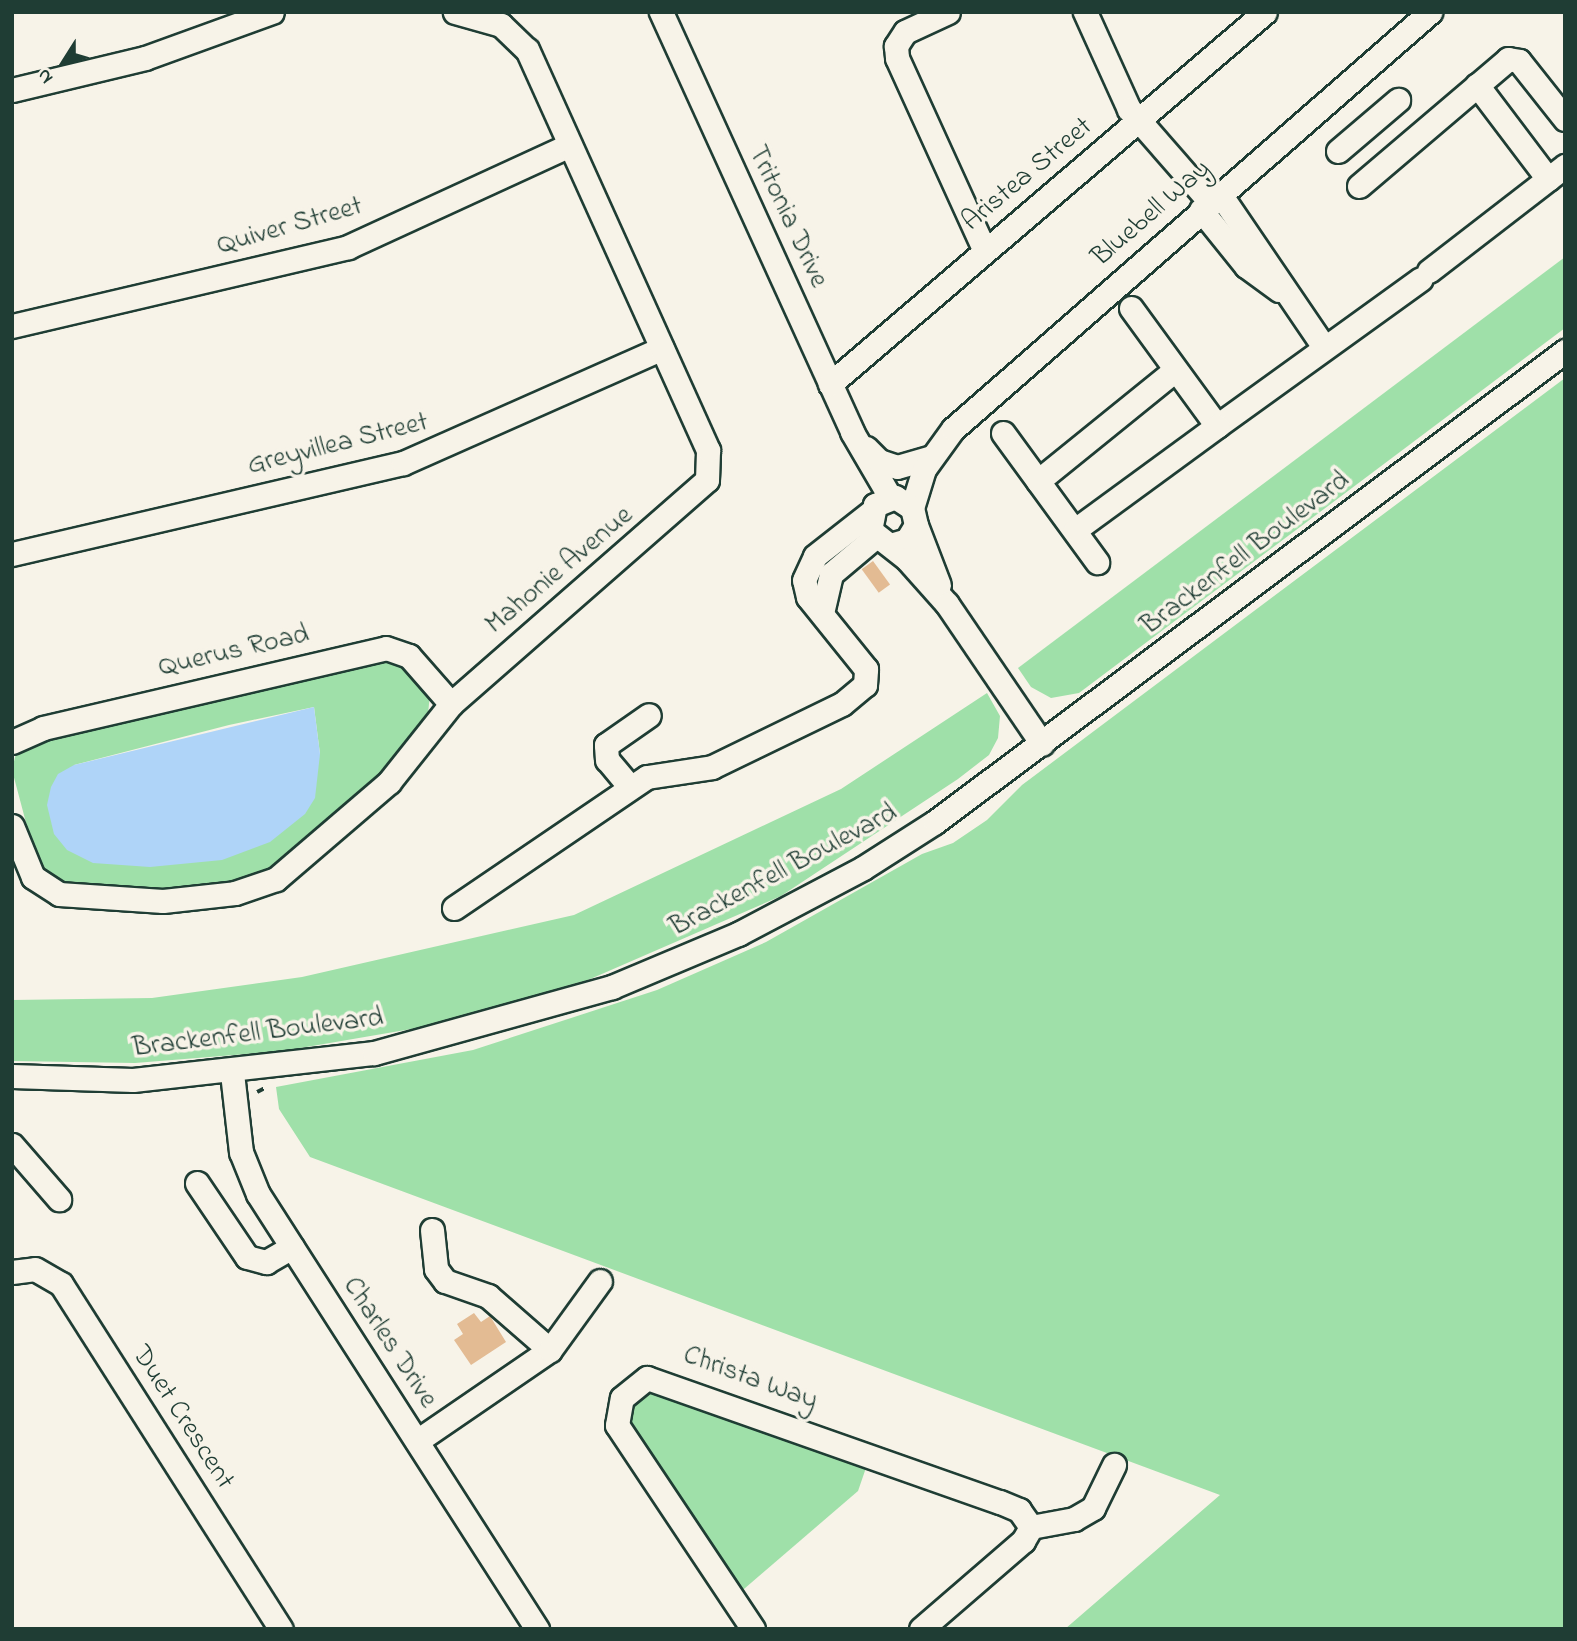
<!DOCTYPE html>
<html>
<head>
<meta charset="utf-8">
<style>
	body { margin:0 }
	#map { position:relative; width:1577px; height:1641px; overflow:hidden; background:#f7f3e8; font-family:"Indie Flower",sans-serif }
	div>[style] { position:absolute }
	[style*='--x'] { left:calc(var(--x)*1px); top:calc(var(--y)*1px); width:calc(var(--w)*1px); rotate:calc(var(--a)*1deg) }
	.green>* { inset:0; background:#9fe0a9 }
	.water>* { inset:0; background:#afd4f8 }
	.building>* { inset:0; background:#e3bb93; transform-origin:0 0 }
	.path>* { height:3.5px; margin-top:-1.75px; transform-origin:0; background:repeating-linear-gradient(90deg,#1f3d34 0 7px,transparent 0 12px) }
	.roads { filter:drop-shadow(2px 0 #1f3d34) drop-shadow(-2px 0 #1f3d34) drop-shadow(0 2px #1f3d34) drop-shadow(0 -2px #1f3d34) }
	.minor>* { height:23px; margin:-11.5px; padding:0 11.5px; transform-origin:11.5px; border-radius:11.5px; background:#f7f3e8 }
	span { translate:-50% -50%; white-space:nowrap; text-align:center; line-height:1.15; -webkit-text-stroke:7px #f7f3e8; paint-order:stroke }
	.street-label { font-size:28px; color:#1f3d34 }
	.frame { position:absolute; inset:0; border:14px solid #1f3d34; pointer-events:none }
	.north { position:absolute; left:28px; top:28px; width:70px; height:70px; -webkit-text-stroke:5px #f7f3e8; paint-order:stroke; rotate:233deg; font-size:19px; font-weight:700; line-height:28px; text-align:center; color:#1f3d34 }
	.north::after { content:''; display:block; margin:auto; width:24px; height:32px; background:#1f3d34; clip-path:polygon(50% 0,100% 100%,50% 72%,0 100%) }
</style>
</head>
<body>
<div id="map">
	<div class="green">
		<div style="clip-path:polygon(1565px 257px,1565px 328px,1079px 693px,1051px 698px,1031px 687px,1018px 668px)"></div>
		<div style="clip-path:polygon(1565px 378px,1565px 1629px,1065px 1629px,1220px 1495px,310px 1157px,279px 1109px,276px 1087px,473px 1050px,657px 990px,766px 942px,922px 854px,953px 843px,987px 820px,1022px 785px)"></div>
		<div style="clip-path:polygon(evenodd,395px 658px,430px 694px,428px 714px,397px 763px,262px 878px,162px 892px,64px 885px,37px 864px,12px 770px,16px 753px,34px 739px,395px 658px,314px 707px,320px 754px,74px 765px,229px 725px,314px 707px)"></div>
		<div style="clip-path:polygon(987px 693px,1000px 716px,998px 738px,989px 755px,958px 779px,781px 896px,588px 980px,423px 1027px,283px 1051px,135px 1063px,12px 1061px,12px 1000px,152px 998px,302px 977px,574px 915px,841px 789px)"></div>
		<div style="clip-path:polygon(648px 1386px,868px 1462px,858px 1491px,737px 1595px,628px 1425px,627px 1409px)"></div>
	</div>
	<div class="water">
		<div style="clip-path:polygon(314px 707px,320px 754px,315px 798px,305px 814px,270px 842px,222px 860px,150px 867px,93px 863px,67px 850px,54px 834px,47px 805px,51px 787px,58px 774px,74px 765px)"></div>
	</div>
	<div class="building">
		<div style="left:873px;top:561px;width:29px;height:14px;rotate:54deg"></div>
		<div style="clip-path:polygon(474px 1313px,481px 1322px,490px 1316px,506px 1342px,471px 1365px,454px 1340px,463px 1334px,457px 1324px)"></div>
	</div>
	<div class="path">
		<div style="--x:257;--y:1092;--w:11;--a:-27"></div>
	</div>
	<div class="roads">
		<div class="minor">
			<div style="--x:661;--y:12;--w:461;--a:65.5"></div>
			<div style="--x:852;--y:432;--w:75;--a:59.7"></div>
			<div style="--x:948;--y:12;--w:47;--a:155.1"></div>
			<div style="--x:905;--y:32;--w:17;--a:123"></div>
			<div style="--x:896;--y:46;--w:12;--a:85"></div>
			<div style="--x:897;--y:58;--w:212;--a:65.5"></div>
			<div style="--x:1085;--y:12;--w:107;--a:65.6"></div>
			<div style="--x:1129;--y:109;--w:123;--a:48.9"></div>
			<div style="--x:1477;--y:85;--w:118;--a:52.9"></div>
			<div style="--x:12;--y:90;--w:137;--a:-13.5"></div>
			<div style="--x:145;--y:58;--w:135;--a:-19.9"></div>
			<div style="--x:1338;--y:151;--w:79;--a:-40.4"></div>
			<div style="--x:1359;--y:186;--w:196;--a:-40.4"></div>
			<div style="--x:1508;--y:59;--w:11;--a:10"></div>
			<div style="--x:1519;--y:61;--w:74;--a:51.6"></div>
			<div style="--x:1220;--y:194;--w:185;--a:55.8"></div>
			<div style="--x:1201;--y:210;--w:72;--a:51.2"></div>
			<div style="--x:1246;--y:266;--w:41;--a:36"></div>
			<div style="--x:1429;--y:271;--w:172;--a:-37.7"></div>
			<div style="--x:1131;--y:308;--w:146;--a:53.9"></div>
			<div style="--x:1217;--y:426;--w:251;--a:-35.8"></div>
			<div style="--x:12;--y:326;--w:345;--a:-13.2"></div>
			<div style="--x:348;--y:247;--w:244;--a:-24.7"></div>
			<div style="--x:830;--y:384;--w:572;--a:-40.54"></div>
			<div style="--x:1003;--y:433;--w:160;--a:53.9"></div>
			<div style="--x:866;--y:448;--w:18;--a:45"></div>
			<div style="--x:879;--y:461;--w:19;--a:18"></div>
			<div style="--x:897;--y:467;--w:35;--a:-16"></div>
			<div style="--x:1038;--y:481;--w:176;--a:-39"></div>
			<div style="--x:912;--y:508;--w:41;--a:-72.9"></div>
			<div style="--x:924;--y:469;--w:49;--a:-54.1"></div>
			<div style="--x:953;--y:429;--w:634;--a:-41.16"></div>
			<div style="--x:916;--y:525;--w:64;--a:69"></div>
			<div style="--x:1075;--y:530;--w:176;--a:-36.2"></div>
			<div style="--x:890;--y:545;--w:18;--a:-16"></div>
			<div style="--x:907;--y:540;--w:17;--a:-59"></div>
			<div style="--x:916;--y:525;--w:17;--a:-103"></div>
			<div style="--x:912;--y:508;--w:20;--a:-147"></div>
			<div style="--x:895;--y:497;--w:22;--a:158"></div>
			<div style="--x:875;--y:505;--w:25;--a:101"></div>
			<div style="--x:870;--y:530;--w:47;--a:38.1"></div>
			<div style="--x:907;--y:559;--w:60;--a:48.4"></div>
			<div style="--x:947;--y:604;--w:169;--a:55.8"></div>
			<div style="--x:12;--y:554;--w:401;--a:-13.1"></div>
			<div style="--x:403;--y:463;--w:283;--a:-23.9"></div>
			<div style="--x:823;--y:609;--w:36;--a:-77"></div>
			<div style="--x:831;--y:574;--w:57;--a:-40.1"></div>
			<div style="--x:12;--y:742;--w:34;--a:-24"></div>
			<div style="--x:43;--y:728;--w:352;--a:-13.1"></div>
			<div style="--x:386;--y:648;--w:24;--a:19"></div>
			<div style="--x:409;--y:656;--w:64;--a:48.8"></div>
			<div style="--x:630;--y:787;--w:35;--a:-130"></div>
			<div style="--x:607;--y:760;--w:15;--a:-94"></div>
			<div style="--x:606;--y:745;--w:52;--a:-34.9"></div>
			<div style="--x:12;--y:826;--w:55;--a:67.6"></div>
			<div style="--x:33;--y:877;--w:31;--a:33"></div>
			<div style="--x:59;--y:894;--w:104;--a:3.9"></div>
			<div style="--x:163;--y:901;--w:72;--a:-6.3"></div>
			<div style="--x:235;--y:893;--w:43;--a:-18.9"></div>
			<div style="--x:276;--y:879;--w:149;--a:-40.6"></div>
			<div style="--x:389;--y:782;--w:100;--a:-51.5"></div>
			<div style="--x:451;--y:704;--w:340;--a:-41.2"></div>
			<div style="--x:707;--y:480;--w:30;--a:-88"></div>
			<div style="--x:708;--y:450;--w:439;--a:-114.3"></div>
			<div style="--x:527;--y:50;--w:36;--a:-136"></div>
			<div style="--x:501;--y:25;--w:48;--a:-164.2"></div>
			<div style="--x:454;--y:908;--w:233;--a:-34.2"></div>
			<div style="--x:647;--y:777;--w:66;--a:-8.7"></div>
			<div style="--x:712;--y:767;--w:144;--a:-25.9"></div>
			<div style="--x:842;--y:704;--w:30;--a:-40"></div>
			<div style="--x:865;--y:685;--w:16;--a:-86"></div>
			<div style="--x:866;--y:669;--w:92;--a:-128.9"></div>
			<div style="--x:808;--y:597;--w:17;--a:-103"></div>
			<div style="--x:804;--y:580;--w:26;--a:-65"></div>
			<div style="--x:815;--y:556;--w:70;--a:-38"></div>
			<div style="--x:232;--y:1073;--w:80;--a:83.5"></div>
			<div style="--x:241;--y:1152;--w:45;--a:68"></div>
			<div style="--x:258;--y:1194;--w:517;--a:57.32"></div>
			<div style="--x:12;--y:1076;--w:121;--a:1.9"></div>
			<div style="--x:133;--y:1080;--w:243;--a:-6.4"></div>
			<div style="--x:374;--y:1053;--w:247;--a:-15.5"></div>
			<div style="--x:612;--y:987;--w:137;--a:-22.8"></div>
			<div style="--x:738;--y:934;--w:141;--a:-27.8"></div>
			<div style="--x:863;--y:868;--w:85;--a:-32.6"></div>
			<div style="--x:935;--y:822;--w:787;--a:-36.78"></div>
			<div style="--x:12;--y:1145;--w:72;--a:49"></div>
			<div style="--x:197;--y:1183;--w:89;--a:56"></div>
			<div style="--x:247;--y:1257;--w:20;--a:15"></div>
			<div style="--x:266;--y:1262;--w:30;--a:-30"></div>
			<div style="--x:432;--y:1230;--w:39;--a:84"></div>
			<div style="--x:436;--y:1269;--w:15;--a:53"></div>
			<div style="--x:445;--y:1281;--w:46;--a:19.2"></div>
			<div style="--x:488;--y:1296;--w:82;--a:41.1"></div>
			<div style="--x:12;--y:1272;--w:23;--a:-7"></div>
			<div style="--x:35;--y:1269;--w:30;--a:30"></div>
			<div style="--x:61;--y:1284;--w:409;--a:57.5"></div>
			<div style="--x:417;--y:1441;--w:161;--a:-34.4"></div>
			<div style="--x:550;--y:1350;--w:85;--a:-54.1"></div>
			<div style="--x:753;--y:1629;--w:245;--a:-123.7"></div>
			<div style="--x:617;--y:1425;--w:27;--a:-80"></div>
			<div style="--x:622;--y:1398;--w:32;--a:-39"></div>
			<div style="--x:647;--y:1378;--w:374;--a:19.4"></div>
			<div style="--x:1000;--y:1502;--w:21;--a:23"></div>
			<div style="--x:1019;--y:1510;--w:21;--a:55"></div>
			<div style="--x:921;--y:1629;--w:135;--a:-40.8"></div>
			<div style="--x:1023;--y:1541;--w:16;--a:-60"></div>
			<div style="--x:1031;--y:1527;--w:44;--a:-10.5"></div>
			<div style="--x:1074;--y:1519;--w:22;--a:-30"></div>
			<div style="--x:1093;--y:1508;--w:48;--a:-64"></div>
		</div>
	</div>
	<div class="street-label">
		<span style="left:1028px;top:175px;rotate:-40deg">Aristea Street</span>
		<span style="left:1152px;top:214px;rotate:-41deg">Bluebell Way</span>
		<span style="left:787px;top:217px;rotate:65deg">Tritonia Drive</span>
		<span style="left:290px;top:227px;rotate:-16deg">Quiver Street</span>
		<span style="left:338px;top:445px;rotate:-14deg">Greyvillea Street</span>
		<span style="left:1246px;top:554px;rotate:-37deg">Brackenfell Boulevard</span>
		<span style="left:560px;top:571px;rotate:-40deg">Mahonie Avenue</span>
		<span style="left:234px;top:652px;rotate:-13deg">Querus Road</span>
		<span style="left:784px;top:871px;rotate:-28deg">Brackenfell Boulevard</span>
		<span style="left:258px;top:1034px;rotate:-7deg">Brackenfell Boulevard</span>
		<span style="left:389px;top:1343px;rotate:57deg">Charles Drive</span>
		<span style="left:750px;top:1379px;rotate:20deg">Christa Way</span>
		<span style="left:182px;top:1418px;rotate:57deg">Duet Crescent</span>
	</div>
	<div class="frame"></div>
	<div class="north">N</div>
</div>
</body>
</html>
